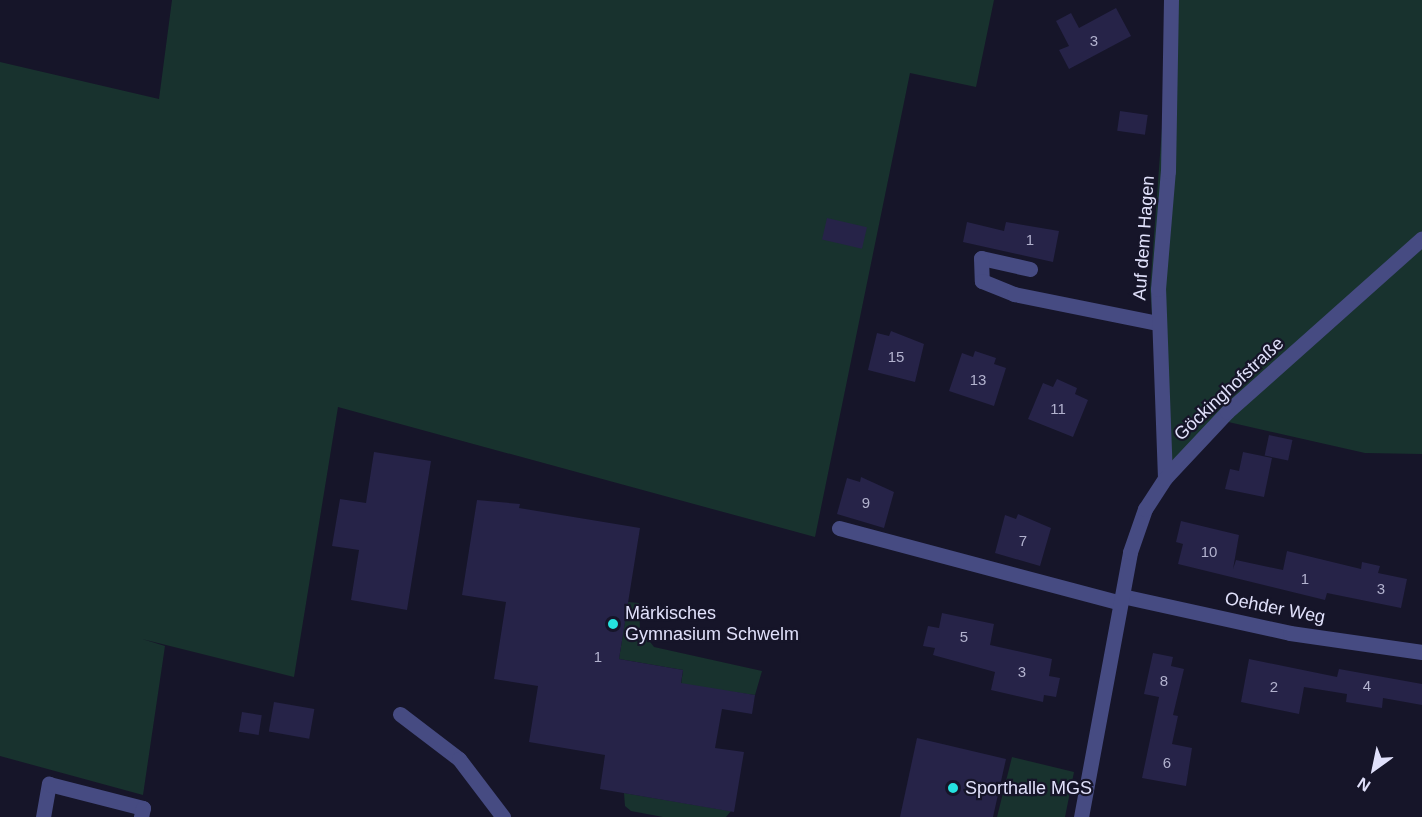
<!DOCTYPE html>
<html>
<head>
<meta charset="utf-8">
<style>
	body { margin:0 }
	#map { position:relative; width:1422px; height:817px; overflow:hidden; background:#161529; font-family:Arial,sans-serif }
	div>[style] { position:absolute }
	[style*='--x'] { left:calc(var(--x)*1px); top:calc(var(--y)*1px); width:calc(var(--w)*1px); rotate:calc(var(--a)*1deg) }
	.green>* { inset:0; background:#18322e }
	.building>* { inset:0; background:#262348; transform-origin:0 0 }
	.minor>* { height:15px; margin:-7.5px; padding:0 7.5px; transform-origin:7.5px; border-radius:7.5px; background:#464b82 }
	.dots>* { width:16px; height:16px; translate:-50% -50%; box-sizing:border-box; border:3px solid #161529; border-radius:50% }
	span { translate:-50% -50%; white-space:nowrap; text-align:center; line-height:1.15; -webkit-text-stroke:4.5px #161529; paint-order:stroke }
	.number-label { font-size:15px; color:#b2b2ce }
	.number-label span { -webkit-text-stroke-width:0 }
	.street-label { font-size:18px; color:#e1e1fb }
	.poi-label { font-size:18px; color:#e1e1fb }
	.left { translate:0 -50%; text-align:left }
	.north { position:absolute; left:1344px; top:739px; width:60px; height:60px; -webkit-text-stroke:4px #161529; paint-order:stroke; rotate:213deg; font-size:16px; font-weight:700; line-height:24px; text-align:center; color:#e1e1fb }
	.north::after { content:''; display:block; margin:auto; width:21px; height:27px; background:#e1e1fb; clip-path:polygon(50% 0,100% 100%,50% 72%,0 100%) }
</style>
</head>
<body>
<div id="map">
	<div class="green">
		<div style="clip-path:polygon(172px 0,994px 0,976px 87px,910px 73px,815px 537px,338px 407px,294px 677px,142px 639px,165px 646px,143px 795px,0 756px,0 62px,159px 99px)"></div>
		<div style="clip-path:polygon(1166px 0,1422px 0,1422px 454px,1365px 453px,1224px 421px,1164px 468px,1150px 290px,1167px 60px)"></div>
		<div style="clip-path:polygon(628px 602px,639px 603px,640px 629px,654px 647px,762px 671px,755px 695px,681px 685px,683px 670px,619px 659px)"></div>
		<div style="clip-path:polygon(1012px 757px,1074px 772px,1065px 817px,997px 817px)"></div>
		<div style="clip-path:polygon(624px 793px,731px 811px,726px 817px,663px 817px,631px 811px,625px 806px)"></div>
	</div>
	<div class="building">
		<div style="clip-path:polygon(1116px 8px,1131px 36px,1069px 69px,1059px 50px,1069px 46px,1056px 21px,1071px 13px,1079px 28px)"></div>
		<div style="left:1120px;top:111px;width:28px;height:20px;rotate:8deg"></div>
		<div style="left:827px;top:218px;width:41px;height:22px;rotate:13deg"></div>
		<div style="clip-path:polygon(967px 222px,1004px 231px,1006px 222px,1059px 231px,1053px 262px,963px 242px)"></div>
		<div style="clip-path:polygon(891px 331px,924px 344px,915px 382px,868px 370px,877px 333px,889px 336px)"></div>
		<div style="clip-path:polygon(975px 351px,996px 358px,994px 364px,1006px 368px,994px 406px,949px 391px,962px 353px,973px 357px)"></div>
		<div style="clip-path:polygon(1057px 379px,1077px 388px,1075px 394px,1088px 400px,1073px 437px,1028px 419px,1043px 383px,1053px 387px)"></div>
		<div style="left:1269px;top:435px;width:24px;height:21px;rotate:12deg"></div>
		<div style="clip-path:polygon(374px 452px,431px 461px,407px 610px,351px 600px,359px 550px,332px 546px,340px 499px,366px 503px)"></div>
		<div style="clip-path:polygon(1243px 452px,1272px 458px,1264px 497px,1225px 489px,1230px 469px,1239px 471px)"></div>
		<div style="clip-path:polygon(861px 477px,894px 492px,884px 528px,837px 514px,847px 478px,860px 482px)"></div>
		<div style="clip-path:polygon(477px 500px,520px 504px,519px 508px,640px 528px,619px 659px,683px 670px,681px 683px,755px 695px,752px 714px,722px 709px,715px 748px,744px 752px,734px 812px,600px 789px,605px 755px,529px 742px,538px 686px,494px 679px,506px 602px,462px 595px)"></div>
		<div style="clip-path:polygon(1018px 514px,1051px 528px,1040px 566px,995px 553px,1005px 515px,1016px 519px)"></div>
		<div style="clip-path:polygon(1181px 521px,1239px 535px,1233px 569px,1236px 560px,1283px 570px,1287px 551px,1361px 569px,1362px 562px,1380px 566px,1378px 573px,1407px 579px,1401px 608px,1327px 593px,1325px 600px,1178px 564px,1183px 544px,1176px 542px)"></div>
		<div style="clip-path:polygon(942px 613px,994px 624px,990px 645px,1052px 659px,1049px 676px,1060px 678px,1056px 697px,1044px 695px,1043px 702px,991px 690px,995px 672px,933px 655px,935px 648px,923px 646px,928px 626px,939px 628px)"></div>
		<div style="clip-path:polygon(1153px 653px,1173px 657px,1171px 666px,1184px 669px,1173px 715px,1178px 716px,1172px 744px,1192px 748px,1186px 786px,1142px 778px,1159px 697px,1144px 694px)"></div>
		<div style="clip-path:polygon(1249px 659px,1337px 677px,1339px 669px,1422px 684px,1422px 705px,1383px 698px,1382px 708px,1346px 702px,1347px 694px,1304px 687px,1299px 714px,1241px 702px)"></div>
		<div style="left:274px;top:702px;width:41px;height:30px;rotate:10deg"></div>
		<div style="left:242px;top:712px;width:20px;height:20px;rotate:9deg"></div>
		<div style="clip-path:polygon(917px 738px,1006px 759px,993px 817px,900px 817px)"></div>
	</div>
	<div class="minor">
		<div style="--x:1030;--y:269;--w:50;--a:-167.3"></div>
		<div style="--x:981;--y:258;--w:23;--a:88"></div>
		<div style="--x:982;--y:281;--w:35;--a:22"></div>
		<div style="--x:1014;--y:294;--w:147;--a:11.4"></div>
		<div style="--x:1165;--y:478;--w:189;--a:-92.1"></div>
		<div style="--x:1158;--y:289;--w:118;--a:-85.2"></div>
		<div style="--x:1168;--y:171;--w:171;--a:-89"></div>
		<div style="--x:839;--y:528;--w:291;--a:14.9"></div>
		<div style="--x:1122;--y:596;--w:172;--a:12.4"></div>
		<div style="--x:1290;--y:633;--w:133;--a:8.2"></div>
		<div style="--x:400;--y:714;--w:74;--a:37.3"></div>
		<div style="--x:459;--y:759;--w:73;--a:52.8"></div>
		<div style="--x:43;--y:817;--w:34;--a:-80"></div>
		<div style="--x:49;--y:784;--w:97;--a:14.3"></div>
		<div style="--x:143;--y:808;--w:9;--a:103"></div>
		<div style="--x:1081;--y:817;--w:269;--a:-79.5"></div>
		<div style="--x:1130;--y:552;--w:46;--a:-70.8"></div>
		<div style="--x:1145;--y:509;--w:37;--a:-57"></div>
		<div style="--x:1165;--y:478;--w:91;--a:-46.8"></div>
		<div style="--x:1227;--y:412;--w:261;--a:-41.7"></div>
	</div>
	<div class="dots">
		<div style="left:613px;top:624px;background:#25e2df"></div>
		<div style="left:953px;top:788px;background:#25e2df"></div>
	</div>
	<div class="number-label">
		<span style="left:1094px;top:41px">3</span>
		<span style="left:1030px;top:240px">1</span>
		<span style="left:896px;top:357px">15</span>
		<span style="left:978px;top:380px">13</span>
		<span style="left:1058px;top:409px">11</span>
		<span style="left:866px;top:503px">9</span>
		<span style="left:1023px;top:541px">7</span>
		<span style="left:1209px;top:552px">10</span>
		<span style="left:1305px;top:579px">1</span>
		<span style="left:1381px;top:589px">3</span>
		<span style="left:964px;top:637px">5</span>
		<span style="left:598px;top:657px">1</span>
		<span style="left:1022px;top:672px">3</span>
		<span style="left:1164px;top:681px">8</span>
		<span style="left:1367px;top:686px">4</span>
		<span style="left:1274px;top:687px">2</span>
		<span style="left:1167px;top:763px">6</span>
	</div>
	<div class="street-label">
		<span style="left:1144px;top:238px;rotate:-86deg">Auf dem Hagen</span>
		<span style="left:1229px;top:389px;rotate:-43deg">Göckinghofstraße</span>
		<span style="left:1275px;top:608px;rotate:11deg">Oehder Weg</span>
	</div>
	<div class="poi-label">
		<span class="left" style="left:625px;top:624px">Märkisches<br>Gymnasium Schwelm</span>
		<span class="left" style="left:965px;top:788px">Sporthalle MGS</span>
	</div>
	<div class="north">N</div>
</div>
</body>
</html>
